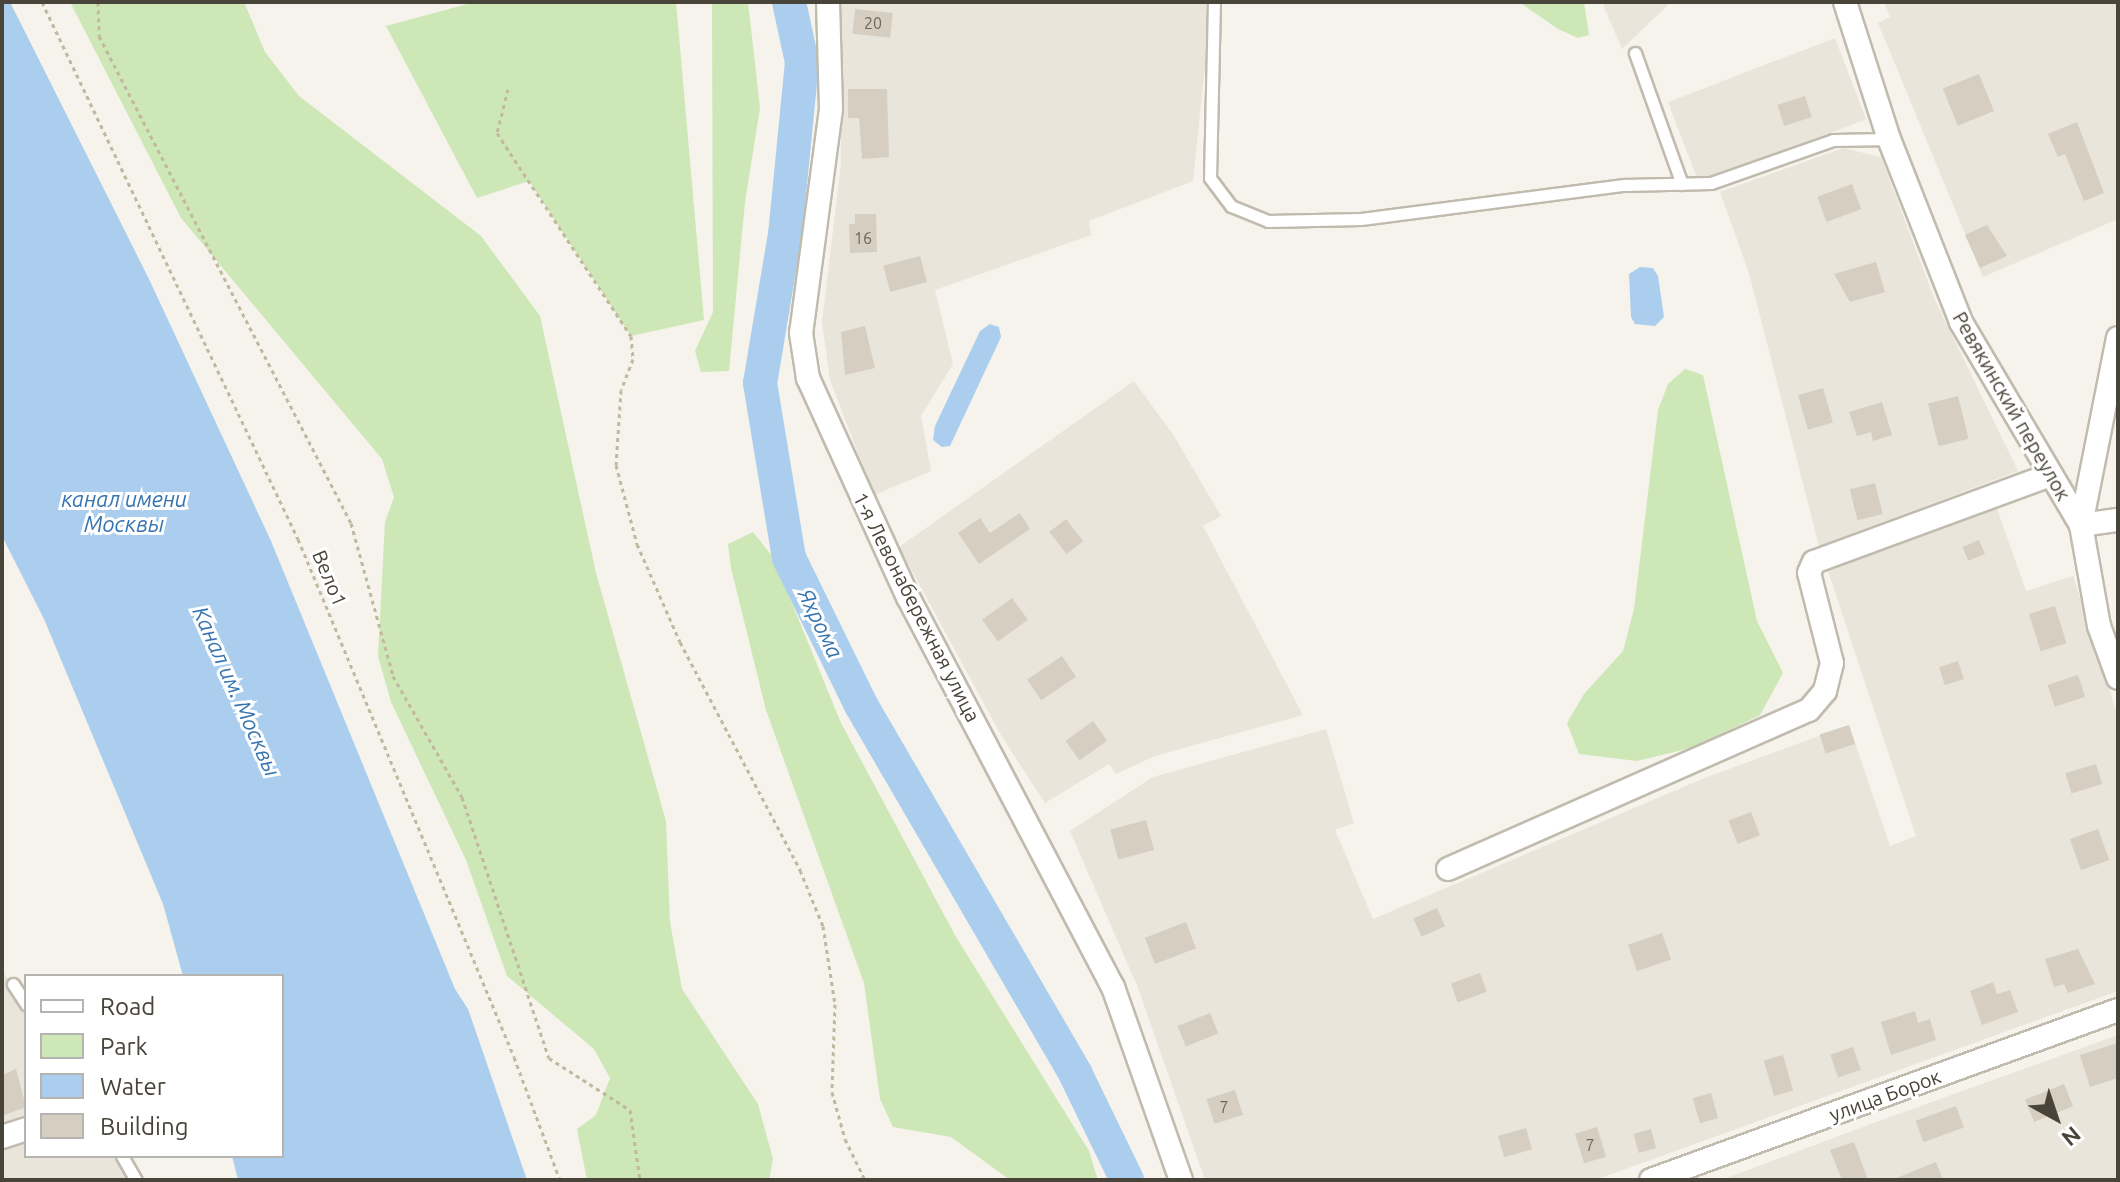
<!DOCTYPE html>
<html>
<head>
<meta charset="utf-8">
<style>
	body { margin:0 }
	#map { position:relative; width:2120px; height:1182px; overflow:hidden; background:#f5f3eb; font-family:Ubuntu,sans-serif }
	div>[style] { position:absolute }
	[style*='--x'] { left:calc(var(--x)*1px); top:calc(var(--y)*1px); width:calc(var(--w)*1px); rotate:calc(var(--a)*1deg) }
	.residential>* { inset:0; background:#e9e5da; transform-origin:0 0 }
	.green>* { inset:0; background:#cee7b7 }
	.water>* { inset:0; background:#acceee }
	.river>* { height:34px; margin:-17px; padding:0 17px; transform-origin:17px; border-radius:17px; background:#acceee }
	.building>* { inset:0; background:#d6cfc1; transform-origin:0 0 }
	.path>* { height:3px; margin-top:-1.5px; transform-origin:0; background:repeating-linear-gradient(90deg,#c1b8a0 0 4px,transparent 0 8px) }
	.roads { filter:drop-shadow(2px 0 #c0bbae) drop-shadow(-2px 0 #c0bbae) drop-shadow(0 2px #c0bbae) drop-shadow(0 -2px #c0bbae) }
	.lane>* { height:11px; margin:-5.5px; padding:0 5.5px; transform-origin:5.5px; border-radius:5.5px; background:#fff }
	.street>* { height:22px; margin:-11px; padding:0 11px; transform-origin:11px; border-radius:11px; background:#fff }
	span { translate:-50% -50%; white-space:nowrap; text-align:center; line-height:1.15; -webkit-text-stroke:6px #fff; paint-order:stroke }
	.number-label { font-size:16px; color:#6c675b }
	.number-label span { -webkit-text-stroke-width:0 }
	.street-label { font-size:20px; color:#494439 }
	.water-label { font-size:22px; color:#3674b1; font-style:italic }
	.frame { position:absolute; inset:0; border:4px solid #494439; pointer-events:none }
	.legend { position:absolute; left:24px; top:974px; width:260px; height:184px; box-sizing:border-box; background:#fff; border:2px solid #b6b4b0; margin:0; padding:10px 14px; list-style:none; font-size:24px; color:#494439 }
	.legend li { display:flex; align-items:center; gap:16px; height:40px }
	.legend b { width:40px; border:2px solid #b6b4b0 }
	.north { position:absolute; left:2016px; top:1078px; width:80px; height:80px; -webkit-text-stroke:6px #fff; paint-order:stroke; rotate:140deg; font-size:22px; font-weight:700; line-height:32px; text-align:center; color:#494439 }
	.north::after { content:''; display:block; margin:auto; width:28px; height:36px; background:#494439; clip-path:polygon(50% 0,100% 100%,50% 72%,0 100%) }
</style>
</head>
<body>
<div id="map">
	<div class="residential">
		<div style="clip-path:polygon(840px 2px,1206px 2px,1210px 19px,1193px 181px,1089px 221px,1091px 235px,935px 290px,953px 364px,921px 416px,931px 471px,874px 495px,830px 380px,822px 322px,841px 164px)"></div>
		<div style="clip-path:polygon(1602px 2px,1671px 2px,1622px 49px)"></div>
		<div style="clip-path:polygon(1884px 2px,2118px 2px,2118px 219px,1983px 277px,1878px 23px,1890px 17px)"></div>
		<div style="left:1835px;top:38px;width:87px;height:179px;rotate:69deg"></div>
		<div style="clip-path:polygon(1843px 148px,1881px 157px,1934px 298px,2018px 471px,1819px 546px,1749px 273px,1720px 192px)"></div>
		<div style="clip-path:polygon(1134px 381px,1174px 436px,1221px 516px,1203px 526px,1303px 715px,1155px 756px,1116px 774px,1109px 764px,1045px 803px,1002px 737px,899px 547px)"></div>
		<div style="clip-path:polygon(1996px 506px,2026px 591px,2073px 576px,2118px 717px,2118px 991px,1595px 1180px,1205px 1180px,1138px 988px,1070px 831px,1153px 777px,1326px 729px,1354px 823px,1335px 830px,1373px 919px,1707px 777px,1849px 725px,1890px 846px,1916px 836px,1826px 565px)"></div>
		<div style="clip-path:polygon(2px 971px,26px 1001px,26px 1156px,129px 1156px,139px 1180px,2px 1180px)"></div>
		<div style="clip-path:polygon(2118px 1035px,2118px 1180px,1721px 1180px,1879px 1121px)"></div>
	</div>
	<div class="green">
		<div style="clip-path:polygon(70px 2px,244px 2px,265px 52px,299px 96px,481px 236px,540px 316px,596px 573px,666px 821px,670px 922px,682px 989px,758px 1104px,773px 1159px,769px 1180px,587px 1180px,577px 1129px,596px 1115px,610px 1078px,594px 1049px,507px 976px,466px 860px,391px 702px,378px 656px,385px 522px,394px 497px,382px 459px,181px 218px)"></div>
		<div style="clip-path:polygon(475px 2px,676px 2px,704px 320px,631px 336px,529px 181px,477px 198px,386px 26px)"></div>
		<div style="clip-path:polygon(712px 2px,748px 2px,760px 108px,745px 202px,729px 371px,701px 372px,695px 351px,713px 312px)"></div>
		<div style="clip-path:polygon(1519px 2px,1584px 2px,1589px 35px,1578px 38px,1558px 29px)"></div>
		<div style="clip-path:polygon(1685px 369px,1703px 375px,1757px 621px,1783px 673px,1760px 715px,1695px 747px,1637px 761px,1579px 754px,1567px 723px,1584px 694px,1623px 651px,1634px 609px,1658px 410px,1668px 384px)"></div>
		<div style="clip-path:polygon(753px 532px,773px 557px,841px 723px,956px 937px,1089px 1151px,1098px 1180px,1010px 1180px,951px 1137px,893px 1127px,880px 1099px,864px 983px,766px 710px,731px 568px,728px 544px)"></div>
	</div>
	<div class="water">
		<div style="clip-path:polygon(2px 2px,10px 2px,148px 277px,271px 541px,455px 989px,468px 1009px,527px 1180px,238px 1180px,232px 1156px,282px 1156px,282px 976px,183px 976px,163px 904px,44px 619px,2px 536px)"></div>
		<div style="clip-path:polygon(1640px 267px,1653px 268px,1658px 276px,1664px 317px,1655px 326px,1635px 324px,1631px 317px,1629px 274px)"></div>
		<div style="clip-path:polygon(990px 324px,999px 327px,1001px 337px,950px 446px,942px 447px,933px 440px,935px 426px,980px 331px)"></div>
	</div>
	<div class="river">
		<div style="--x:789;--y:2;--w:61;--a:77.8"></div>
		<div style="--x:802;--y:62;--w:173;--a:95.6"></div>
		<div style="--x:785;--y:234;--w:151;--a:99.5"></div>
		<div style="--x:760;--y:383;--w:177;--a:80.6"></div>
		<div style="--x:789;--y:558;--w:164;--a:63.9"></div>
		<div style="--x:861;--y:705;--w:428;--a:59.8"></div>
		<div style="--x:1076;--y:1075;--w:117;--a:64.1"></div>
	</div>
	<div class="building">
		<div style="left:855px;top:9px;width:38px;height:25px;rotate:6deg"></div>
		<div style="left:1979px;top:74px;width:40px;height:39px;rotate:68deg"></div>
		<div style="clip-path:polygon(848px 89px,887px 89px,889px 157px,862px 159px,859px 118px,848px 118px)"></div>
		<div style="left:1805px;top:96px;width:22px;height:29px;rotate:72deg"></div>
		<div style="clip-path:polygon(2077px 122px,2104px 193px,2084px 201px,2065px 154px,2058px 157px,2048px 134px)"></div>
		<div style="left:1852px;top:184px;width:27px;height:37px;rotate:70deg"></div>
		<div style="clip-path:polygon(855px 214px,876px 214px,877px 252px,850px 253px,849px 224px,855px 224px)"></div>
		<div style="clip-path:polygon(1987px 225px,2007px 256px,1980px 268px,1965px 235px)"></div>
		<div style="left:920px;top:256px;width:27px;height:38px;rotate:75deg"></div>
		<div style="clip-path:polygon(1876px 262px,1885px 292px,1850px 302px,1834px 274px)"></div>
		<div style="clip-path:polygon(865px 326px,875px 368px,845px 375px,841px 332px)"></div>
		<div style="left:1823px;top:388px;width:36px;height:26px;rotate:74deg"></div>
		<div style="left:1958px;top:396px;width:44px;height:31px;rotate:76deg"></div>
		<div style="clip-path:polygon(1882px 402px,1892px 435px,1873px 441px,1871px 432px,1857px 436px,1849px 412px)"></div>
		<div style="left:1875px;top:483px;width:32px;height:26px;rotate:76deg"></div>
		<div style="clip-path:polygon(1020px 513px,1030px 529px,979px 564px,958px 533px,980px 518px,990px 533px)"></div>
		<div style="left:1066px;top:519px;width:28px;height:21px;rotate:52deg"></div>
		<div style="left:1979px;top:540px;width:15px;height:18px;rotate:67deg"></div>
		<div style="left:1012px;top:598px;width:27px;height:37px;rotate:54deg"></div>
		<div style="left:2055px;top:606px;width:39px;height:27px;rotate:73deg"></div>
		<div style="left:1062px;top:656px;width:25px;height:42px;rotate:56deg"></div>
		<div style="left:1958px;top:661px;width:19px;height:20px;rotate:72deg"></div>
		<div style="left:2078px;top:675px;width:23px;height:32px;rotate:72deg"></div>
		<div style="left:1093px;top:721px;width:24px;height:34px;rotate:54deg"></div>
		<div style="left:1849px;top:725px;width:20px;height:31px;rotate:72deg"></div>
		<div style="left:2096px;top:764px;width:21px;height:32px;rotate:73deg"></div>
		<div style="left:1751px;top:812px;width:25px;height:24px;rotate:69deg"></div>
		<div style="left:1146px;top:820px;width:31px;height:37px;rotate:75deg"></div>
		<div style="left:2098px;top:829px;width:33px;height:30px;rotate:70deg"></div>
		<div style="left:1437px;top:908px;width:20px;height:26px;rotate:66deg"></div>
		<div style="left:1186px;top:922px;width:28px;height:44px;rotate:69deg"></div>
		<div style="left:1662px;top:933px;width:28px;height:36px;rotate:71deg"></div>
		<div style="clip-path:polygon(2078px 949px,2095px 984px,2068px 993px,2064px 984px,2054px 987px,2045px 959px)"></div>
		<div style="left:1480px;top:973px;width:20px;height:31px;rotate:70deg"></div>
		<div style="clip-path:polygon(1993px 982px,1997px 994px,2010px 990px,2018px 1012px,1982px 1025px,1970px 991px)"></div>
		<div style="clip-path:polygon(1915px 1011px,1918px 1023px,1930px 1019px,1936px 1040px,1891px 1055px,1881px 1022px)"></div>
		<div style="left:1210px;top:1013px;width:22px;height:35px;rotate:68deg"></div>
		<div style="clip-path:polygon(2118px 1043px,2118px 1078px,2090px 1087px,2080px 1055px)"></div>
		<div style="left:1853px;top:1047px;width:24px;height:24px;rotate:71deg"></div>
		<div style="left:1783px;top:1055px;width:37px;height:20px;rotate:74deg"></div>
		<div style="clip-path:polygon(16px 1069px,26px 1107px,2px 1116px,2px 1075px)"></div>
		<div style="left:2064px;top:1084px;width:24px;height:42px;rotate:68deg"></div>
		<div style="left:1235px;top:1090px;width:26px;height:30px;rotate:72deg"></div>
		<div style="left:1711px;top:1093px;width:26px;height:19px;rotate:74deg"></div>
		<div style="left:1956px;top:1106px;width:23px;height:43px;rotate:70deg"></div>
		<div style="left:1597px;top:1127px;width:31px;height:23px;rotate:73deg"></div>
		<div style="left:1526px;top:1128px;width:22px;height:29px;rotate:74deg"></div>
		<div style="left:1651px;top:1129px;width:20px;height:18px;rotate:75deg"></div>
		<div style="clip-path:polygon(1854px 1142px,1868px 1180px,1842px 1180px,1830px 1150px)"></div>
		<div style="clip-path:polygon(1936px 1162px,1943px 1180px,1894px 1180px,1894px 1179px)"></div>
	</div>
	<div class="path">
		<div style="--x:42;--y:2;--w:595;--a:64.51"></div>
		<div style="--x:298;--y:539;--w:561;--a:67.36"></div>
		<div style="--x:514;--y:1057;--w:131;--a:69.5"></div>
		<div style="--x:98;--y:2;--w:34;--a:88"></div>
		<div style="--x:99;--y:36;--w:548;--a:62.64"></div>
		<div style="--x:351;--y:523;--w:159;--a:74.6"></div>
		<div style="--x:393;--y:676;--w:139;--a:60.3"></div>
		<div style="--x:462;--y:797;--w:275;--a:71.6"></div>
		<div style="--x:549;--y:1058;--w:96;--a:32.7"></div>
		<div style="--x:630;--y:1110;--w:71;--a:81.9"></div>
		<div style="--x:508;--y:89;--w:45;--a:104"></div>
		<div style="--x:497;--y:133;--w:243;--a:56.6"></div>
		<div style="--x:631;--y:336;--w:23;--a:85"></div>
		<div style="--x:633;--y:359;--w:33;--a:111"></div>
		<div style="--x:621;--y:390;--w:75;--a:93.8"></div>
		<div style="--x:616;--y:465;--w:82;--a:75.1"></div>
		<div style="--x:637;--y:544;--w:107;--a:66.3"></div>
		<div style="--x:680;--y:642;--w:258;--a:62.2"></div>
		<div style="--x:800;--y:870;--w:61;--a:67.7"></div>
		<div style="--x:823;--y:926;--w:79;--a:81.3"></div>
		<div style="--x:835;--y:1004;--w:88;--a:92"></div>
		<div style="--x:832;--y:1092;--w:49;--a:74.5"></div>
		<div style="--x:845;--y:1139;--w:46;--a:64"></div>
	</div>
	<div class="roads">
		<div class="lane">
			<div style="--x:1214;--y:2;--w:176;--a:91.3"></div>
			<div style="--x:1210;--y:178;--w:35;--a:53"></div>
			<div style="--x:1231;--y:206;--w:40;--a:22"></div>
			<div style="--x:1268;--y:221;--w:93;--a:-1.2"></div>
			<div style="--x:1361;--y:219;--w:265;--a:-7.4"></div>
			<div style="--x:1624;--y:185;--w:87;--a:-1.3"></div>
			<div style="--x:1711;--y:183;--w:129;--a:-19.4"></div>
			<div style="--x:1833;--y:140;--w:56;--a:-1"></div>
			<div style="--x:1635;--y:53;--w:139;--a:70.3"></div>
			<div style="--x:13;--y:984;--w:24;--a:57"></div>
			<div style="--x:122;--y:1156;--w:28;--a:60"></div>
		</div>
		<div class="street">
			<div style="--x:828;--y:2;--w:107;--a:88.4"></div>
			<div style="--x:831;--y:109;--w:226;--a:97.6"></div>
			<div style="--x:801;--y:333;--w:46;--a:81.2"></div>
			<div style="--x:808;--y:378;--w:241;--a:65.5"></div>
			<div style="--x:908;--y:597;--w:441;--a:62.3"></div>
			<div style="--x:1113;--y:987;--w:205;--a:70.6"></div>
			<div style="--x:1845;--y:2;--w:144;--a:72.2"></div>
			<div style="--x:1889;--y:139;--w:197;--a:68.5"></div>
			<div style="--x:1961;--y:322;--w:236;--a:59.4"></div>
			<div style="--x:2081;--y:525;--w:103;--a:79.9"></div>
			<div style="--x:2099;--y:626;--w:55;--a:69.9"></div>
			<div style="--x:2118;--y:338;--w:191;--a:101.2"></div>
			<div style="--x:2081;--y:525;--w:37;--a:-8"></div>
			<div style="--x:1448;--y:869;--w:394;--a:-23.8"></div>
			<div style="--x:1809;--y:710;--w:25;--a:-50"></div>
			<div style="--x:1825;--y:691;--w:29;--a:-76"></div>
			<div style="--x:1832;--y:663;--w:93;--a:-104.3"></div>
			<div style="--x:1809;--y:573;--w:12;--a:-66"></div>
			<div style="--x:1814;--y:562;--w:252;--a:-20.2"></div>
			<div style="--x:2;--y:1137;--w:25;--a:-18"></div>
			<div style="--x:1651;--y:1180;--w:497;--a:-20"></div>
		</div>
	</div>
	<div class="number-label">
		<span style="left:873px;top:23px">20</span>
		<span style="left:863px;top:238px">16</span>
		<span style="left:1224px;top:1107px">7</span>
		<span style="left:1590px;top:1145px">7</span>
	</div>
	<div class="street-label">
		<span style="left:2012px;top:406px;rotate:60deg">Ревякинский переулок</span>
		<span style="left:330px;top:578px;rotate:67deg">Вело1</span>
		<span style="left:917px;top:607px;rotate:63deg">1-я Левонабережная улица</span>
		<span style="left:1885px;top:1095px;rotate:-20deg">улица Борок</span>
	</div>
	<div class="water-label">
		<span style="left:124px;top:511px">канал имени<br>Москвы</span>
		<span style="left:821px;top:623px;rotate:64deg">Яхрома</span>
		<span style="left:237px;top:691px;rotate:66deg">Канал им. Москвы</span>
	</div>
	<div class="frame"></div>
	<ul class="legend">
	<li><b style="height:10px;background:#fff"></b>Road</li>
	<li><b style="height:22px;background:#cee7b7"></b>Park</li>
	<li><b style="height:22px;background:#acceee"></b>Water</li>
	<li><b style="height:22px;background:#d6cfc1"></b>Building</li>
	</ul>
	<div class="north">N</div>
</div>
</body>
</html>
